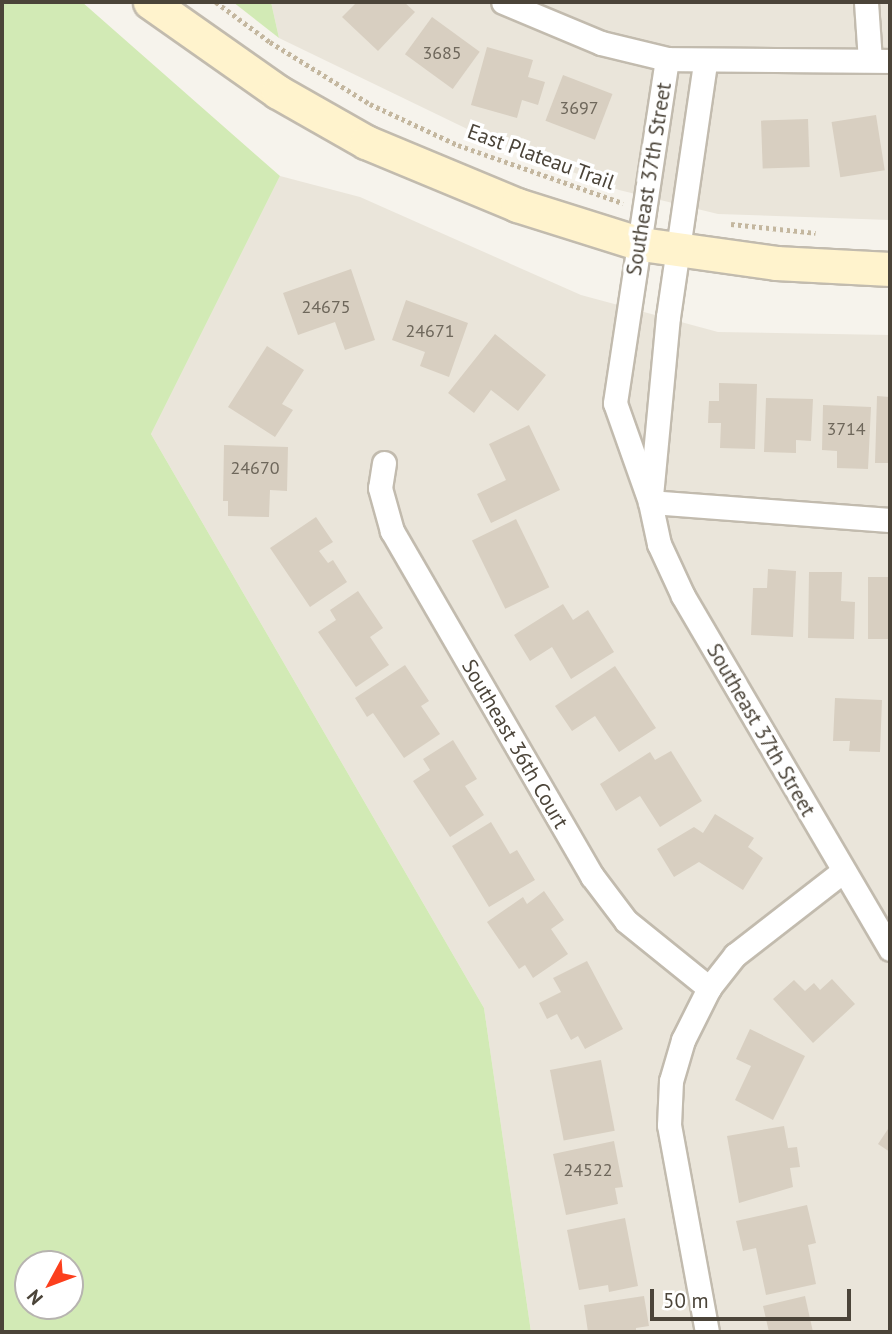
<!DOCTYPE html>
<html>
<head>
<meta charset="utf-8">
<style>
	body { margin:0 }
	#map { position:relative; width:892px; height:1334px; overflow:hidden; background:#f6f3ec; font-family:"PT Sans",sans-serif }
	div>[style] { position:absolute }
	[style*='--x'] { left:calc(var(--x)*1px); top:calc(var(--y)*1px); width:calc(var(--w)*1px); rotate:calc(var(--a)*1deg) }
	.residential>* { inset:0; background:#eae5da }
	.green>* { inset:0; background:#d2eab5 }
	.building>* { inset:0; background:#d8cfc1; transform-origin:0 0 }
	.path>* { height:4.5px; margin-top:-2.25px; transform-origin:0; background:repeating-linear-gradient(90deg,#c4b79f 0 3.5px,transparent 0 7px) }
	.roads { filter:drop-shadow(2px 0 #c2bbae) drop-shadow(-2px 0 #c2bbae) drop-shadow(0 2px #c2bbae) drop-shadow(0 -2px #c2bbae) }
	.street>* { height:23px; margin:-11.5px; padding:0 11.5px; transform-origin:11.5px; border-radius:11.5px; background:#fff }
	.secondary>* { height:33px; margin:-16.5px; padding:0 16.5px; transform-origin:16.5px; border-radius:16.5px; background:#fff3cd }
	span { translate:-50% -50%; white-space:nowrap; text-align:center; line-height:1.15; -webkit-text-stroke:7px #fff; paint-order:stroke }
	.number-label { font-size:18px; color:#6e675b }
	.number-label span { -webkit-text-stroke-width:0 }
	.street-label { font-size:21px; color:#4b4439 }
	.frame { position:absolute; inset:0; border:4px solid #4b4439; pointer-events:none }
	.north { position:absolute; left:14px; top:1250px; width:70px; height:70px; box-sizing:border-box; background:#fff; border:2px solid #b7b4b0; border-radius:50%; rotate:229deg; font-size:19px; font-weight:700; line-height:28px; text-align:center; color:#4b4439 }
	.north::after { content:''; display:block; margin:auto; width:24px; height:32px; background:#fc3f1d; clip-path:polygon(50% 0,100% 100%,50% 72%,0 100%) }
	.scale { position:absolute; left:650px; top:1289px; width:201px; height:32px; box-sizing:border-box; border:4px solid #4b4439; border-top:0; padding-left:9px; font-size:21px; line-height:24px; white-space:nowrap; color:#4b4439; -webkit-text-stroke:5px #fff; paint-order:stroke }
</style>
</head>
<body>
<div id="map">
	<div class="residential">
		<div style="clip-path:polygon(271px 2px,890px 2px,890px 220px,718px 214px,619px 190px,490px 140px,279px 38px)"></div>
		<div style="clip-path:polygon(280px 176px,360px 197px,581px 295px,718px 332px,890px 335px,890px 1332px,531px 1332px,484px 1008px,151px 434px)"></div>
	</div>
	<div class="green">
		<div style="clip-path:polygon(evenodd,2px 2px,82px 2px,280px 176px,151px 434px,484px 1008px,531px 1332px,2px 1332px,2px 2px,28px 1264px,70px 1264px,70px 1306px,28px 1306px,28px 1264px)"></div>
		<div style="clip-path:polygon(233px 2px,271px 2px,279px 38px)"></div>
	</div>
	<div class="building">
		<div style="clip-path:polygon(357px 2px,404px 2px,415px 12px,378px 51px,342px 17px)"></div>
		<div style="left:432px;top:17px;width:59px;height:46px;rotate:36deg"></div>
		<div style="clip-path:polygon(487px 47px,533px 60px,528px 77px,545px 82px,538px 105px,522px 100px,517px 118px,471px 105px)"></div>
		<div style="left:563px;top:75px;width:53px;height:49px;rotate:21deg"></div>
		<div style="left:876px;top:115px;width:56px;height:45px;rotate:81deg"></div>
		<div style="left:808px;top:119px;width:48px;height:47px;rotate:88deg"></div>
		<div style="clip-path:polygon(351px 269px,375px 340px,345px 350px,335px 322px,298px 335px,283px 293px)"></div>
		<div style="clip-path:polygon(406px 300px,468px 323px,449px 377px,420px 366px,425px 352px,392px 340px)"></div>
		<div style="clip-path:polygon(495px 334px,546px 375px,518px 411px,491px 390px,474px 413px,448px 393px)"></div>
		<div style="clip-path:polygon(267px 346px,304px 370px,282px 404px,293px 410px,275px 437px,228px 407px)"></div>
		<div style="clip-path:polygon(719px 383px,757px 384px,755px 449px,720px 448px,721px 423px,708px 423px,709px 401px,719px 401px)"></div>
		<div style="clip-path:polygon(877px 396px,890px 397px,890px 463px,875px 463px)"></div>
		<div style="clip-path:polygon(766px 398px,813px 399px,811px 441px,796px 440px,796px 453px,764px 452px)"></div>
		<div style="clip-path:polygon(823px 405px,871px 407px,868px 469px,837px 468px,837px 451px,822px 450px)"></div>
		<div style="clip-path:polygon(529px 425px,560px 490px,491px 523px,477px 494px,506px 480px,489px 444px)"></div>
		<div style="clip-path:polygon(224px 445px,288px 447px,287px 491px,270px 490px,269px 517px,228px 516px,228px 501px,223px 501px)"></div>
		<div style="clip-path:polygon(316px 517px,333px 542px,319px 551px,328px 563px,333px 560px,347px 582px,310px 607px,270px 548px)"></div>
		<div style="left:516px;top:519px;width:76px;height:49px;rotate:64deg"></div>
		<div style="clip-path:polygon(768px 569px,796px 571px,793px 637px,751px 635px,753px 588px,767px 588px)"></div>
		<div style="clip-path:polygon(809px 572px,842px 572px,841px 601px,855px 602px,854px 639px,808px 638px)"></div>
		<div style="left:868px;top:577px;width:22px;height:62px"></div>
		<div style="clip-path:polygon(358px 591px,383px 628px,370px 637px,389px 665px,356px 687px,318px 632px,336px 620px,330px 610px)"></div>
		<div style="clip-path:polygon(563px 604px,573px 620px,588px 610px,614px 652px,571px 679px,552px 647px,530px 661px,514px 635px)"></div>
		<div style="clip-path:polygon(405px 665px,429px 701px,421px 706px,440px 734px,404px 758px,373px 713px,367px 717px,355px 698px)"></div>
		<div style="clip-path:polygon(615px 666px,656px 728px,619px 752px,595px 716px,572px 731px,555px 706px)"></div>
		<div style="clip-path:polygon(835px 698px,882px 700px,880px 752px,849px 751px,850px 741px,833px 741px)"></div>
		<div style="clip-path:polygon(453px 740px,477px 779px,465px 786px,484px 815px,450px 837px,413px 781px,430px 770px,423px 759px)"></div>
		<div style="clip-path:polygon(671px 751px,702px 801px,660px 827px,640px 796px,616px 811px,600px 784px,650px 752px,655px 760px)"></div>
		<div style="clip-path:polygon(715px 814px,754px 838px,748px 847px,763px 858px,743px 890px,699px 862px,674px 877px,657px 849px,694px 827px,703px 833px)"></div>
		<div style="clip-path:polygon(491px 822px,510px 854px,517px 850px,535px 880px,489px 907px,452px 846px)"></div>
		<div style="clip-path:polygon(544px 891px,564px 920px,551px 929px,568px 954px,533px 978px,525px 965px,519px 969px,487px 922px,523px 897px,527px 904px)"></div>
		<div style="clip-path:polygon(587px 961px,623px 1029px,585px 1049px,578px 1036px,571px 1040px,557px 1014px,547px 1019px,539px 1003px,561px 992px,553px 978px)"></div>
		<div style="clip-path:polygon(832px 979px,855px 1004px,813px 1043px,773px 999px,794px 980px,805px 991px,814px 983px,820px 990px)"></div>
		<div style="clip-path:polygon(750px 1029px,805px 1056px,773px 1120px,735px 1100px,751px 1066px,736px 1059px)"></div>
		<div style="left:601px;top:1060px;width:72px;height:52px;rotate:79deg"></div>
		<div style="clip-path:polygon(784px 1126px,788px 1148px,797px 1147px,800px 1167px,790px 1168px,793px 1187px,739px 1203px,727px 1136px)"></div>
		<div style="clip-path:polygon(890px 1126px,890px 1152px,878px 1144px)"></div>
		<div style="clip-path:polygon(614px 1141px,623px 1187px,615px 1188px,618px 1204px,566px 1215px,553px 1154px)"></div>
		<div style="clip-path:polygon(807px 1205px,816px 1243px,808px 1245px,816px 1284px,766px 1295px,756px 1248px,743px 1251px,736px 1221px)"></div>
		<div style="clip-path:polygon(625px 1218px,638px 1286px,609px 1292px,608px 1285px,579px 1290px,567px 1230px)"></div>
		<div style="clip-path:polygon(644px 1296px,649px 1326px,636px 1328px,636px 1332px,588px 1332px,584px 1305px)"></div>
		<div style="clip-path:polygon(805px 1296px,813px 1332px,769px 1332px,763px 1306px)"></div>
	</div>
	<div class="path">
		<div style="--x:216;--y:2;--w:67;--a:36.5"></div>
		<div style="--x:270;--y:42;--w:118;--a:31.8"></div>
		<div style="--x:370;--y:104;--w:97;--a:25"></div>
		<div style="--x:458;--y:145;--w:175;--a:19.4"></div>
		<div style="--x:731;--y:224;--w:85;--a:6"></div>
	</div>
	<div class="roads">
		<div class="street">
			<div style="--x:503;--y:2;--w:106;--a:22.7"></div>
			<div style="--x:601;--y:43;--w:68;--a:13.6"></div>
			<div style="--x:667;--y:59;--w:223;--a:0.5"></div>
			<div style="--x:866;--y:2;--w:58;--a:86.1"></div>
			<div style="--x:667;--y:59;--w:348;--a:98.6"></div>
			<div style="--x:615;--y:403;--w:105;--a:70.5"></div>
			<div style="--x:650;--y:502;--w:43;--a:77.9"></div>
			<div style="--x:659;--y:544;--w:57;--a:65.2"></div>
			<div style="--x:683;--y:596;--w:409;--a:59.6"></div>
			<div style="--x:384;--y:463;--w:25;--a:99"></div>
			<div style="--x:380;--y:488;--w:45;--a:74.4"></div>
			<div style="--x:392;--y:531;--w:399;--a:59.9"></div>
			<div style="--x:592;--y:876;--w:56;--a:52.9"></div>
			<div style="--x:626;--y:921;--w:107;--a:38.9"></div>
			<div style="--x:651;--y:496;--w:180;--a:-84.6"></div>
			<div style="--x:668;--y:317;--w:258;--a:-81.7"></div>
			<div style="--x:650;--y:502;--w:241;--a:4.3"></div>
			<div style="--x:707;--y:1332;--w:210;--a:-100.4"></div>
			<div style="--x:669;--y:1125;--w:44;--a:-87.4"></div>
			<div style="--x:671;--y:1081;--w:43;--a:-73.7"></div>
			<div style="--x:683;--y:1040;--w:58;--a:-63.4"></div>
			<div style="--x:709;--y:988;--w:42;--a:-51.8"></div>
			<div style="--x:735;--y:955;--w:135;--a:-37.8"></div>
		</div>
		<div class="secondary">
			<div style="--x:150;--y:2;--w:156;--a:35.1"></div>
			<div style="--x:278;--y:92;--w:101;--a:29.6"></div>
			<div style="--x:366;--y:142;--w:164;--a:22.6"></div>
			<div style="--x:517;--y:205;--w:130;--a:17.5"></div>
			<div style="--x:641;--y:244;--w:136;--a:8"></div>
			<div style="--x:776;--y:263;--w:114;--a:3"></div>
		</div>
	</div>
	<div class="number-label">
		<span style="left:442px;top:53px">3685</span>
		<span style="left:579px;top:108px">3697</span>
		<span style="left:326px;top:307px">24675</span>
		<span style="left:430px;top:331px">24671</span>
		<span style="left:846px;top:429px">3714</span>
		<span style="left:255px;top:468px">24670</span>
		<span style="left:588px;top:1170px">24522</span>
	</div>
	<div class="street-label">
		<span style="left:541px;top:157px;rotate:20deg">East Plateau Trail</span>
		<span style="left:649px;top:179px;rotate:-81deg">Southeast 37th Street</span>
		<span style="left:761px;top:730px;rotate:60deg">Southeast 37th Street</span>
		<span style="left:515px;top:744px;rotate:60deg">Southeast 36th Court</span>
	</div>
	<div class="frame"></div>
	<div class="north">N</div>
	<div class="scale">50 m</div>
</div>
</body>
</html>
